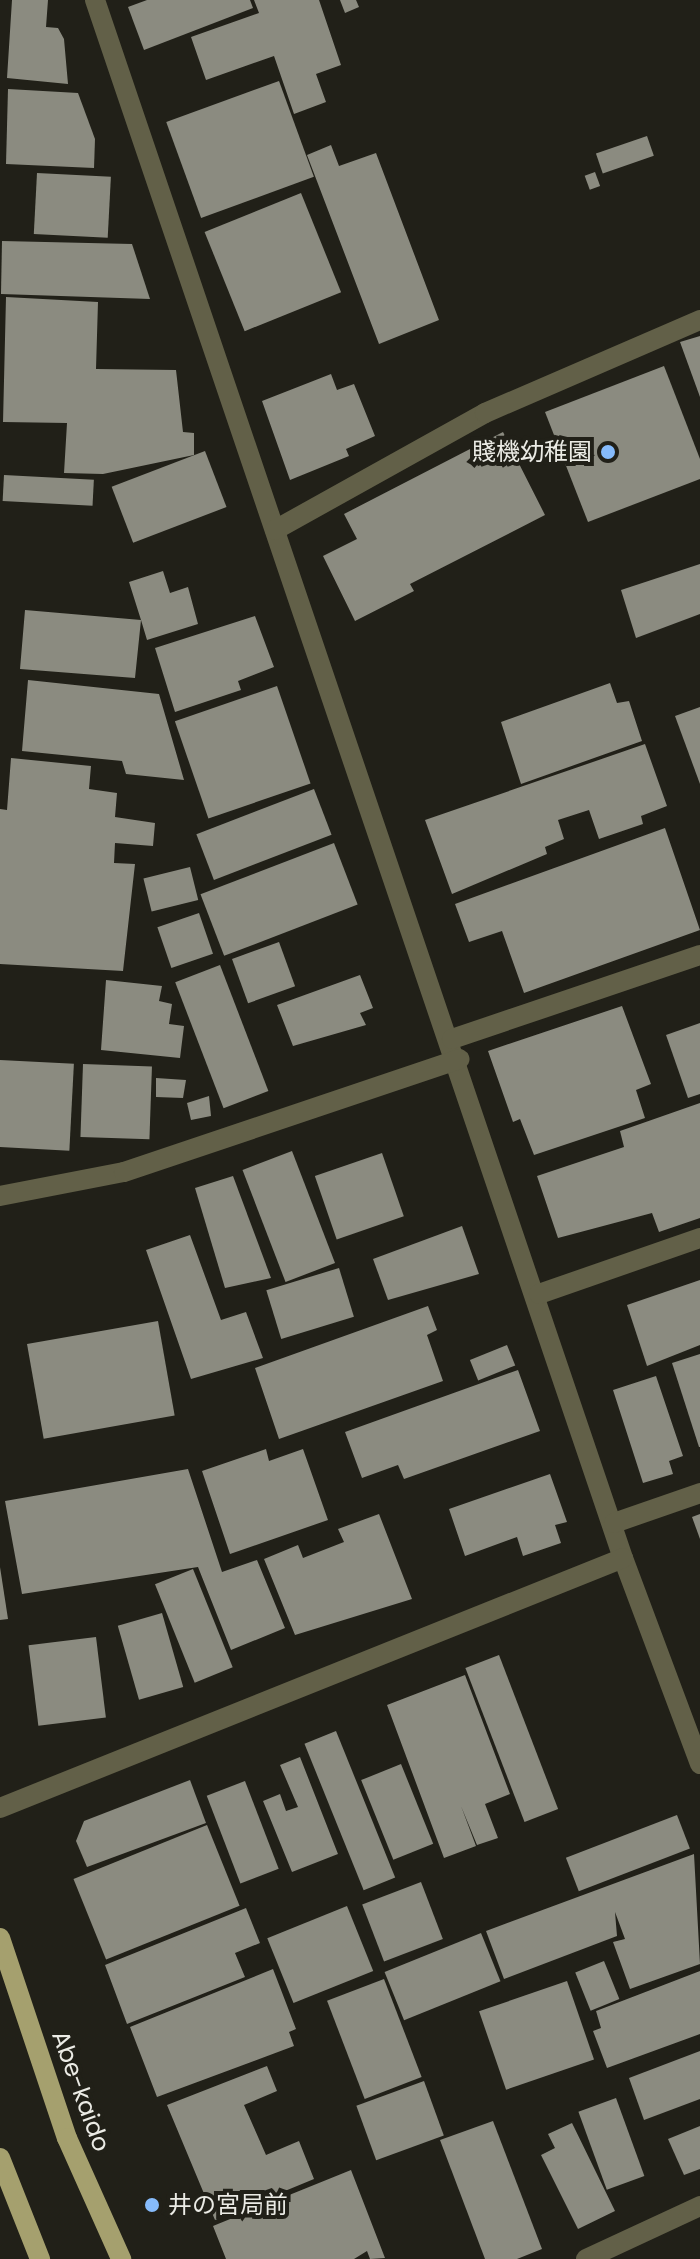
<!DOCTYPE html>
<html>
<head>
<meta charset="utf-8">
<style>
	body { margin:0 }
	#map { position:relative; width:700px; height:2259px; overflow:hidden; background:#212018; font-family:Poppins,"Noto Sans JP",sans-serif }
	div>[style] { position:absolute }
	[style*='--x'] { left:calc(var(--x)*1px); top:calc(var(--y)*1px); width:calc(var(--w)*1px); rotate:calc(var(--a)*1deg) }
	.building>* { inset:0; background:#8b8b80; transform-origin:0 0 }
	.street>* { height:20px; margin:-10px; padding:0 10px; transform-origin:10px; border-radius:10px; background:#626048 }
	.primary>* { height:20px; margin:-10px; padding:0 10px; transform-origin:10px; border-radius:10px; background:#a5a06e }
	.dots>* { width:22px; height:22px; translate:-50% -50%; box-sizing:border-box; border:4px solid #212018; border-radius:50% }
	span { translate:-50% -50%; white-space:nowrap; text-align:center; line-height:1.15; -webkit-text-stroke:8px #212018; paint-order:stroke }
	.poi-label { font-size:24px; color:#ebebe5 }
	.right { translate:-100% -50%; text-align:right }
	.left { translate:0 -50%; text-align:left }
	.street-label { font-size:24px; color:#ebebe5 }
</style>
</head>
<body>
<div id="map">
	<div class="building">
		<div style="clip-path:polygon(12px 0,48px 0,46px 27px,58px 28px,64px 39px,68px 84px,7px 78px)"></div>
		<div style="clip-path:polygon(147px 0,250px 0,253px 8px,144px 50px,128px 7px)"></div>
		<div style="clip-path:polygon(254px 0,319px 0,341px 65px,316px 74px,326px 102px,294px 114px,274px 56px,206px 80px,191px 37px,259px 13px)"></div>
		<div style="clip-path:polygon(340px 0,356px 0,359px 7px,345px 13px)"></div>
		<div style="left:279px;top:81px;width:102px;height:120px;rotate:70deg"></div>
		<div style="clip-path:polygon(8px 89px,78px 93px,95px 139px,94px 168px,6px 164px)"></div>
		<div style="left:647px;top:136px;width:21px;height:54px;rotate:71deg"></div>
		<div style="clip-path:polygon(331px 145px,339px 166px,376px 153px,439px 320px,379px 344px,307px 155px)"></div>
		<div style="left:595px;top:172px;width:15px;height:11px;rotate:70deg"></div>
		<div style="left:37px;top:173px;width:74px;height:61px;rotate:3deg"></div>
		<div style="left:301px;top:193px;width:107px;height:104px;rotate:68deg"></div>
		<div style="clip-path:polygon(2px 241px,132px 244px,150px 299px,1px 294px)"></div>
		<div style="clip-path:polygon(6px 297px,98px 302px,96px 369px,176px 370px,183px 432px,194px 433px,194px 455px,103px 474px,64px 473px,67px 423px,3px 422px)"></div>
		<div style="clip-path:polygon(700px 336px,700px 397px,680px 342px)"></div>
		<div style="clip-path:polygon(664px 366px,700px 459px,700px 479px,588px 522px,545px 412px)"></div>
		<div style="clip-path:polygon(331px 374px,337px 390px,354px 384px,375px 436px,346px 449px,349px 456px,290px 480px,262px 401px)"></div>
		<div style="clip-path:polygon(503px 432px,545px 515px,410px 584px,414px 591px,355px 621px,323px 556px,357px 539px,344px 514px)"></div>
		<div style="left:205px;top:451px;width:60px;height:100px;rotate:69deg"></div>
		<div style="left:4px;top:475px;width:90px;height:26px;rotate:3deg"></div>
		<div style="clip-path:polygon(700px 564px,700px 614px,636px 638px,621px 590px)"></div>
		<div style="clip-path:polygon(163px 571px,170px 593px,188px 587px,198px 624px,147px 640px,141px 620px,135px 678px,20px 669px,25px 610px,141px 620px,129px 582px)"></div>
		<div style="clip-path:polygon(255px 616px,274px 667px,238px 681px,241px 690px,175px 712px,155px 648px)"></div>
		<div style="clip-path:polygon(28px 680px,159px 694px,184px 780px,126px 774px,122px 761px,22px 751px)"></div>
		<div style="clip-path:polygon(610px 683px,617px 703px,629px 701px,642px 741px,521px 784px,501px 722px)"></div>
		<div style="left:277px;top:686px;width:103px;height:108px;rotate:71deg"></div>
		<div style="clip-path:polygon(700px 707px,700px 784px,675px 716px)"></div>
		<div style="clip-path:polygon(645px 744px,667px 806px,641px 816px,643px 824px,599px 839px,589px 810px,558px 820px,564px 839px,545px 847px,547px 854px,452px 894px,425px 820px)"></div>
		<div style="clip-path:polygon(11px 758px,91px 766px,89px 789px,117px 793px,115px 817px,155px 823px,153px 846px,115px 843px,114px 863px,135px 864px,123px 971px,0 964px,0 809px,7px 810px)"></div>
		<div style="left:314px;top:789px;width:49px;height:126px;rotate:69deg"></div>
		<div style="clip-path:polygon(665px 828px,700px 930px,524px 993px,502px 931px,469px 942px,455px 904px)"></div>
		<div style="left:334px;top:843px;width:66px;height:143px;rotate:69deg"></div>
		<div style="left:190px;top:867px;width:34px;height:48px;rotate:76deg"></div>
		<div style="left:199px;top:913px;width:43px;height:44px;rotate:71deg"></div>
		<div style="left:279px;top:942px;width:47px;height:50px;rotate:70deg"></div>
		<div style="left:220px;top:965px;width:135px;height:48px;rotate:69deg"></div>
		<div style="clip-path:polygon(360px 975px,373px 1008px,360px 1013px,366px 1025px,293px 1046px,277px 1005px)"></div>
		<div style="clip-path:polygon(106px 980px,162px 986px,159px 1001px,172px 1004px,169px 1024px,184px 1026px,180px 1058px,101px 1050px)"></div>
		<div style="clip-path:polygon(622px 1006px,651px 1084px,636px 1090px,645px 1118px,534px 1155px,520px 1119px,513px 1122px,488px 1051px)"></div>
		<div style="clip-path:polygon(700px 1023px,700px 1094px,688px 1098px,666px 1035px)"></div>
		<div style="left:0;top:1060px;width:74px;height:87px;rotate:3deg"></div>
		<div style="left:83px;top:1064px;width:69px;height:73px;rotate:2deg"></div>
		<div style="clip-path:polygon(156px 1078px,186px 1080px,183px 1098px,156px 1097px)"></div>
		<div style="clip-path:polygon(209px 1096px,211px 1116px,191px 1120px,187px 1103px)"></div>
		<div style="clip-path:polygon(700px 1103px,700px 1218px,659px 1232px,652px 1213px,558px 1238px,537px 1176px,624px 1147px,620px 1131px)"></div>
		<div style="left:292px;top:1151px;width:120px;height:53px;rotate:69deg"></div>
		<div style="left:382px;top:1153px;width:67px;height:71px;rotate:71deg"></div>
		<div style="clip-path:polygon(233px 1176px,271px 1278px,225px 1288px,195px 1188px)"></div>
		<div style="clip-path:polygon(462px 1226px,479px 1274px,388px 1300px,373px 1259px)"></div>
		<div style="clip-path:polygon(190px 1235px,221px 1320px,246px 1312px,263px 1358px,191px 1379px,146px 1250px)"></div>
		<div style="left:339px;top:1268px;width:51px;height:76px;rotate:73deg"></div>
		<div style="clip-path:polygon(700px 1280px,700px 1345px,647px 1366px,627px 1305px)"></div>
		<div style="clip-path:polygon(428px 1306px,437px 1330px,427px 1335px,443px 1381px,279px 1439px,255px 1368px)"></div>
		<div style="left:158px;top:1321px;width:96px;height:133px;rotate:80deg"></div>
		<div style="left:507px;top:1345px;width:22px;height:40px;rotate:68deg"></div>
		<div style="clip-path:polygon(700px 1354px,700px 1447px,699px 1447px,672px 1363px)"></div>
		<div style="clip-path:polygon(518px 1370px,540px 1431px,404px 1479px,398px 1465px,362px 1478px,345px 1432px)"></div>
		<div style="clip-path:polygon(656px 1376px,683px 1456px,669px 1461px,673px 1474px,643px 1483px,613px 1390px)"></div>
		<div style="clip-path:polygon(266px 1449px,269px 1461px,303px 1449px,328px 1520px,230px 1554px,202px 1471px)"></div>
		<div style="clip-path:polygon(188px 1469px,222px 1572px,257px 1560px,285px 1628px,231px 1650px,198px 1567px,22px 1594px,5px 1501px)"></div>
		<div style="clip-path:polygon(550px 1474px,567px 1522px,555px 1525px,561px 1543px,523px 1556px,517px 1537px,465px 1556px,449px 1509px)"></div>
		<div style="clip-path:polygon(379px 1514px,412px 1599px,295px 1635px,264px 1559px,298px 1545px,303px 1558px,344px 1542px,338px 1529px)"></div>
		<div style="clip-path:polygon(700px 1514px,700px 1539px,692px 1517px)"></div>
		<div style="clip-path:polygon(0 1567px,8px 1619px,0 1620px)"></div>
		<div style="left:193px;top:1569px;width:106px;height:41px;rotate:68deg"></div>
		<div style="left:162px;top:1613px;width:77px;height:46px;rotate:74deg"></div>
		<div style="left:96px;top:1637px;width:81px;height:68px;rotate:83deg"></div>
		<div style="left:499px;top:1655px;width:165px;height:36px;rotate:69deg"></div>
		<div style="clip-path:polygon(465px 1675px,510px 1794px,485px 1804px,498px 1838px,477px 1845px,461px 1806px,476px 1846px,444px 1858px,387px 1705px)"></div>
		<div style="left:336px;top:1731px;width:158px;height:34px;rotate:68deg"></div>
		<div style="clip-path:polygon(300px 1757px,338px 1854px,292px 1872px,263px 1801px,280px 1794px,286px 1811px,298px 1807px,280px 1765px)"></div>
		<div style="left:401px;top:1764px;width:86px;height:43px;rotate:68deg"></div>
		<div style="clip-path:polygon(190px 1780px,206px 1823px,87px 1867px,76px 1841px,84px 1821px)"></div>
		<div style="left:245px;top:1781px;width:94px;height:41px;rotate:69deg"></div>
		<div style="left:677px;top:1815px;width:36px;height:119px;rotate:69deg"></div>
		<div style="left:207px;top:1825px;width:87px;height:144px;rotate:68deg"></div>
		<div style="clip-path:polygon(694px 1854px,700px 1964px,630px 1989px,613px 1942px,625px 1939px,615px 1912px,617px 1936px,504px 1979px,486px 1931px)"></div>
		<div style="left:421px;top:1882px;width:61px;height:63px;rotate:69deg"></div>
		<div style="left:347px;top:1906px;width:70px;height:86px;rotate:68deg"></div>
		<div style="clip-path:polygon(246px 1908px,260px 1943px,235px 1953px,245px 1977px,127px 2024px,105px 1965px)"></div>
		<div style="left:481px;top:1933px;width:52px;height:104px;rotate:68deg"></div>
		<div style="left:604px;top:1961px;width:41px;height:31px;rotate:68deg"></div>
		<div style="clip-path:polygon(273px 1969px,296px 2029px,289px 2032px,294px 2046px,157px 2097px,130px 2027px)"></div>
		<div style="clip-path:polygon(700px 1971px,700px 2034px,607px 2068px,593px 2031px,601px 2028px,596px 2011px)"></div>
		<div style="left:384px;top:1979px;width:105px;height:61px;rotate:69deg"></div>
		<div style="left:567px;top:1981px;width:83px;height:93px;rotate:71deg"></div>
		<div style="clip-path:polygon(700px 2051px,700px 2099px,644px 2120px,629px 2078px)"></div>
		<div style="clip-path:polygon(267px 2066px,277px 2091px,244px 2105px,266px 2155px,299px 2141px,314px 2179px,215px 2220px,167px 2105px)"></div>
		<div style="left:424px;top:2081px;width:58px;height:72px;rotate:70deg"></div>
		<div style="left:616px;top:2098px;width:83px;height:40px;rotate:70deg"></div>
		<div style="clip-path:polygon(493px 2121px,542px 2249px,517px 2259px,485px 2259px,440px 2140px)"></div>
		<div style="clip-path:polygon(572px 2123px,615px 2211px,578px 2229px,541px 2155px,555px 2148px,548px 2134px)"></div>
		<div style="clip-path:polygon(700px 2126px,700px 2169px,684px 2175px,668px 2139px)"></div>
		<div style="clip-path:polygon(351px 2170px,385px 2258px,370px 2259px,367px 2251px,354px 2259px,226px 2259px,213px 2226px)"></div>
	</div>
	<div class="street">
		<div style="--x:95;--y:0;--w:1645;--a:71.28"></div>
		<div style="--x:623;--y:1558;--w:220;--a:69.5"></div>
		<div style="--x:275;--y:530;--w:240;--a:-29.1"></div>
		<div style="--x:485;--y:413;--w:234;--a:-23.4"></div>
		<div style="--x:452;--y:1039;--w:262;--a:-18.7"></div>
		<div style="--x:0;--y:1196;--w:126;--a:-11"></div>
		<div style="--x:124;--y:1172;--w:354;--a:-18.6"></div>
		<div style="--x:539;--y:1294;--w:170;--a:-19.2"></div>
		<div style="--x:614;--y:1523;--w:91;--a:-19.2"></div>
		<div style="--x:0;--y:1808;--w:671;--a:-21.86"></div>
		<div style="--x:586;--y:2259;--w:126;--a:-24.9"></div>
	</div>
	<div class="primary">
		<div style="--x:0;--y:1938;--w:211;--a:71.5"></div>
		<div style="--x:67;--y:2138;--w:133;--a:65.9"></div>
		<div style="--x:0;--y:2158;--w:109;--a:68.4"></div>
	</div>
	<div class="dots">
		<div style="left:608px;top:452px;background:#86bbfb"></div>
		<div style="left:152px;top:2205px;background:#86bbfb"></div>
	</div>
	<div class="poi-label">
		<span class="right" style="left:592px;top:452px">賤機幼稚園</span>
		<span class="left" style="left:168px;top:2205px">井の宮局前</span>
	</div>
	<div class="street-label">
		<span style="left:81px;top:2091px;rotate:70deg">Abe-kaido</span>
	</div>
</div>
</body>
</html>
